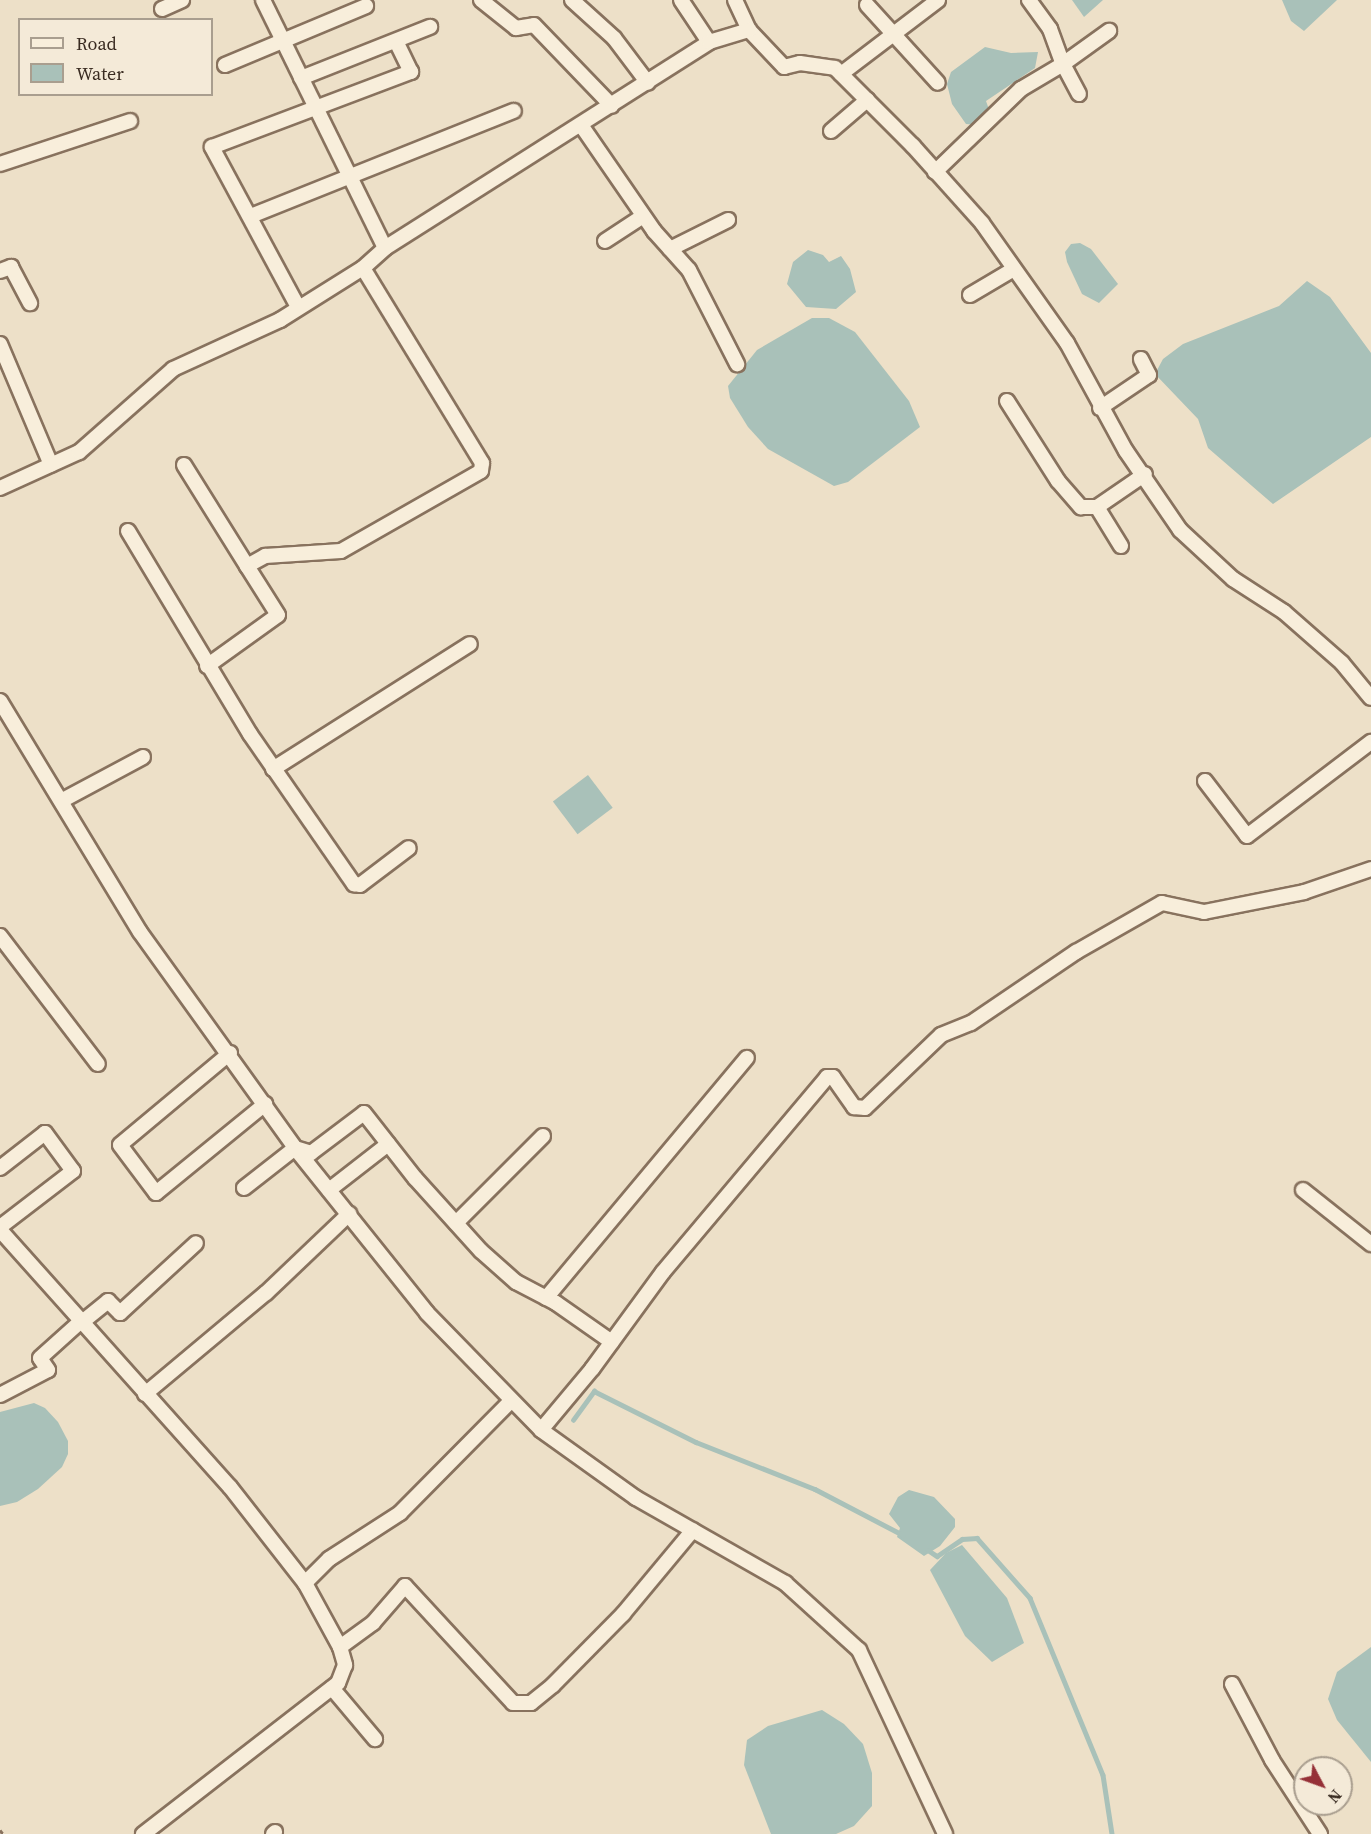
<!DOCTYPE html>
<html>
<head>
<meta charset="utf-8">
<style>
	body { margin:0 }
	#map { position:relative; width:1371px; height:1834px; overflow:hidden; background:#ede0c8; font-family:"Source Serif 4",serif }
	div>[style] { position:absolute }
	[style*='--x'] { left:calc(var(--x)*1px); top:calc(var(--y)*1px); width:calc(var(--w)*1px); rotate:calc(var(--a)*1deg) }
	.water>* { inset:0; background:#a9c1b9; transform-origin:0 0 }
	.stream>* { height:4.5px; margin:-2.25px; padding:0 2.25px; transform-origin:2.25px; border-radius:2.25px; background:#a9c1b9 }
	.path>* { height:3px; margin-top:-1.5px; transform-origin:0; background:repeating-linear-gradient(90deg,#88725e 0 4.5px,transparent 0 7.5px) }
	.roads { filter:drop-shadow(2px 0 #88725e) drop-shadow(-2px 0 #88725e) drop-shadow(0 2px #88725e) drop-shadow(0 -2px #88725e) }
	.street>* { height:14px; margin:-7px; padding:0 7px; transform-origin:7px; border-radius:7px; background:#f8eedb }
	span { translate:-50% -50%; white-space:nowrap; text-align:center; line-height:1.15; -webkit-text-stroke:4.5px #f4ead8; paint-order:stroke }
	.legend { position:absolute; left:18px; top:18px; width:195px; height:78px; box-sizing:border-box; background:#f4ead8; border:2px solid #a99e8f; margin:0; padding:8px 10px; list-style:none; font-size:18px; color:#392b21 }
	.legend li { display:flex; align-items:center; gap:12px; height:30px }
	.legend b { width:30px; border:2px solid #a99e8f }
	.north { position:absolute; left:1293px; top:1756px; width:60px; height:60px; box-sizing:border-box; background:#f4ead8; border:2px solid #a99e8f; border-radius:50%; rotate:131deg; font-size:16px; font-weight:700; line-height:24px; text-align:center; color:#392b21 }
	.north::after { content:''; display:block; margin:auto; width:21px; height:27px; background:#953037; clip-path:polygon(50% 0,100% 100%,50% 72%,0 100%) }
</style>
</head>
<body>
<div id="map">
	<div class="water">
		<div style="clip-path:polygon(1072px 0,1103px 0,1084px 17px)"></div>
		<div style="clip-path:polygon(1282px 0,1337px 0,1304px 31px,1291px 21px)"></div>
		<div style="clip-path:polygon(985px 47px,1011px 53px,1038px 52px,1035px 68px,986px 101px,992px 118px,978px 125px,966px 124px,952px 104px,947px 84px,951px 72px)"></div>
		<div style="clip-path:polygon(1080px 243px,1091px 249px,1118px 284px,1099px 303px,1082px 294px,1067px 262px,1065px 252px,1071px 244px)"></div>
		<div style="clip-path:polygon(808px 250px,823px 255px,829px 262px,841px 256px,850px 269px,856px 292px,836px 309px,806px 307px,787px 284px,793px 262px)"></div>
		<div style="clip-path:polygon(1307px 281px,1330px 297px,1371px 353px,1371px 437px,1273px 504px,1208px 448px,1198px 419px,1155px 374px,1163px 359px,1183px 344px,1279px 306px)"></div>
		<div style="clip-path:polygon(812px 318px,829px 318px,855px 332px,909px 401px,920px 427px,848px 482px,834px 486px,768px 449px,748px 427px,730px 398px,728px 386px,757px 350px)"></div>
		<div style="left:588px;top:775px;width:41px;height:44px;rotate:53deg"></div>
		<div style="clip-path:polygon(34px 1403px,45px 1408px,58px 1422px,68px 1441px,68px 1454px,62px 1467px,38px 1489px,17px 1502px,0 1506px,0 1412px)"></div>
		<div style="clip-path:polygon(909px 1490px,934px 1497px,955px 1519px,955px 1527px,940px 1546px,924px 1556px,897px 1537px,900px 1528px,889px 1514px,898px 1497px)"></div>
		<div style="clip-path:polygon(962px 1545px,1007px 1598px,1024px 1643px,992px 1662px,965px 1636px,930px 1570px,946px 1553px)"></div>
		<div style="clip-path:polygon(1371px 1647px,1371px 1762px,1337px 1720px,1328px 1699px,1337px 1672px)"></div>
		<div style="clip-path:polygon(822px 1710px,844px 1724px,863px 1744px,872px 1773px,872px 1806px,854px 1826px,836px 1834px,771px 1834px,744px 1765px,747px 1740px,768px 1726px)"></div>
	</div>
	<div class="stream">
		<div style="--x:573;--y:1420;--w:36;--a:-54"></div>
		<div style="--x:594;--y:1391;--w:114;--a:26.6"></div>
		<div style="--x:696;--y:1442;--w:128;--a:21.6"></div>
		<div style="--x:815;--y:1489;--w:99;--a:27.6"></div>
		<div style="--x:928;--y:1550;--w:11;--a:34"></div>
		<div style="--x:937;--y:1556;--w:30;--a:-34"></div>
		<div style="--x:962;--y:1539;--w:15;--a:-4"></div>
		<div style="--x:977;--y:1538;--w:80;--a:48.5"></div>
		<div style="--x:1030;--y:1598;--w:191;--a:67.6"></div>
		<div style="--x:1103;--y:1775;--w:60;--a:81.3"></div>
	</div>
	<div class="path">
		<div style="--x:0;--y:1830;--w:5;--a:53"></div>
	</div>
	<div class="roads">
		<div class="street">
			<div style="--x:263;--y:0;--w:276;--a:63.8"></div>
			<div style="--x:481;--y:0;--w:45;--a:38.7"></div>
			<div style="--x:516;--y:28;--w:18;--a:-9"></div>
			<div style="--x:534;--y:25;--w:112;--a:46.1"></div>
			<div style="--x:572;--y:0;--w:57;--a:42.1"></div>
			<div style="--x:614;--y:38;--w:56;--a:52.9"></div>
			<div style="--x:681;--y:0;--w:50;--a:56.3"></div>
			<div style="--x:735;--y:0;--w:33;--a:65"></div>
			<div style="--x:749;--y:30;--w:51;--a:46.6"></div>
			<div style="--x:784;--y:67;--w:16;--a:-14"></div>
			<div style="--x:800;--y:63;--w:35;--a:8"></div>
			<div style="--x:835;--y:68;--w:110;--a:45"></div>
			<div style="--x:913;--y:146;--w:103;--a:48.1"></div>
			<div style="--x:982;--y:223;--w:147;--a:54.7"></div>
			<div style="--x:1067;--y:343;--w:123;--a:61.4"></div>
			<div style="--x:1126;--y:451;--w:96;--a:55.6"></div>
			<div style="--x:1180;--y:530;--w:72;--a:42.8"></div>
			<div style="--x:1233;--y:579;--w:61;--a:32.9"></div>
			<div style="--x:1284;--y:612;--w:77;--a:41.3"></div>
			<div style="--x:1342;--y:663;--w:45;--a:50.4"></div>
			<div style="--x:1029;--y:0;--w:36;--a:54"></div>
			<div style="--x:1050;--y:29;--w:37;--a:70"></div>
			<div style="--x:1063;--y:64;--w:57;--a:-35.7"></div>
			<div style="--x:867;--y:5;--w:105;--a:47.7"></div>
			<div style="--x:162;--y:9;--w:22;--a:-24"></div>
			<div style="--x:225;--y:65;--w:153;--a:-22.7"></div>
			<div style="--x:841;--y:74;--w:122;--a:-37.3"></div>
			<div style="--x:301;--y:78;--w:139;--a:-21.6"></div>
			<div style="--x:581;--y:125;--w:129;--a:55.4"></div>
			<div style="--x:654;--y:231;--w:52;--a:48.1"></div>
			<div style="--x:689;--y:270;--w:106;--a:62.9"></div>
			<div style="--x:831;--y:131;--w:48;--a:-40.7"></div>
			<div style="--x:0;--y:164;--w:137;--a:-18.3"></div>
			<div style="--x:935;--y:172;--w:120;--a:-44"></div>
			<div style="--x:1021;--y:89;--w:49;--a:-30.8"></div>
			<div style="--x:1063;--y:64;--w:34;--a:62"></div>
			<div style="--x:251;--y:216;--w:283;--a:-21.8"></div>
			<div style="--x:605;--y:241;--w:45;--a:-33.3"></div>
			<div style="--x:670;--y:249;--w:65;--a:-26.6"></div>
			<div style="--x:0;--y:271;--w:12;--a:-20"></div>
			<div style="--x:11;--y:267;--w:41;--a:62.2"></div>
			<div style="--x:970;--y:295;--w:51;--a:-30.6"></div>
			<div style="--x:298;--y:307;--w:182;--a:-118.3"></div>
			<div style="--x:212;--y:147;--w:213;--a:-20.7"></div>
			<div style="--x:411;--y:72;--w:34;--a:-116"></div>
			<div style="--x:0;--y:344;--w:131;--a:67.1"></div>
			<div style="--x:1007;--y:401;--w:95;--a:57.5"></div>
			<div style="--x:1058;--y:481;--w:35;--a:49"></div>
			<div style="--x:1081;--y:507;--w:16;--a:0"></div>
			<div style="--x:1100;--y:408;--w:59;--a:-34"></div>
			<div style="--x:1149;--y:375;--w:18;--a:-117"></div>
			<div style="--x:184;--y:465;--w:119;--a:58"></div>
			<div style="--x:247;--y:566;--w:21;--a:-29"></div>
			<div style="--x:265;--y:556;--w:76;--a:-3.8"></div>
			<div style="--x:341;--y:551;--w:161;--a:-29.7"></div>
			<div style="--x:481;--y:471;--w:8;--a:-83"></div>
			<div style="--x:482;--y:463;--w:228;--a:-121.4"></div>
			<div style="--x:0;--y:488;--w:87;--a:-24.5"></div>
			<div style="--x:79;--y:452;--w:125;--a:-41.4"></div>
			<div style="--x:173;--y:369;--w:118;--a:-24.6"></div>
			<div style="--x:280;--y:320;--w:98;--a:-32.1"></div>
			<div style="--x:363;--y:268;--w:30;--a:-42"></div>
			<div style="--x:385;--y:248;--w:384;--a:-32.4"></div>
			<div style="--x:709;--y:42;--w:42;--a:-16.7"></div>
			<div style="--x:128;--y:531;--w:237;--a:59"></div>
			<div style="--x:250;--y:734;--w:183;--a:55.3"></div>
			<div style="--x:354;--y:884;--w:6;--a:9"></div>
			<div style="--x:360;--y:885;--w:61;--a:-37.1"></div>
			<div style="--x:1121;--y:546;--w:46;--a:-121.6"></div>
			<div style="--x:1097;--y:507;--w:58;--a:-34.5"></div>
			<div style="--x:207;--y:666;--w:87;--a:-35.7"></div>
			<div style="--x:278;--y:615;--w:58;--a:-122.3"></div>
			<div style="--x:0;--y:701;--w:270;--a:58.8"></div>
			<div style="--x:140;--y:932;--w:266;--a:54.3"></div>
			<div style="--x:295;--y:1148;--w:211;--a:51.3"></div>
			<div style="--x:427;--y:1313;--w:163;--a:45.7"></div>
			<div style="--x:541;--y:1430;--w:117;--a:35.6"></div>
			<div style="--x:636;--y:1498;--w:172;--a:29.7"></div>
			<div style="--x:785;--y:1583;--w:100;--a:42.2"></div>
			<div style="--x:859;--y:1650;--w:203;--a:64.9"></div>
			<div style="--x:273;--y:769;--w:233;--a:-32.4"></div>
			<div style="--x:1205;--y:781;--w:69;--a:52.6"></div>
			<div style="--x:1247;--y:836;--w:156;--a:-37.2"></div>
			<div style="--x:61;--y:801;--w:93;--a:-28.2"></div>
			<div style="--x:0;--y:936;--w:161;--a:52.6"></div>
			<div style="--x:230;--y:1053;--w:143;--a:140.1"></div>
			<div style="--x:120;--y:1145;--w:60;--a:53.1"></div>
			<div style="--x:156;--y:1193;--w:141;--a:-39.2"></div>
			<div style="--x:0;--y:1168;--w:57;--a:-37.9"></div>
			<div style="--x:45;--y:1133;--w:47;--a:53.6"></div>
			<div style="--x:73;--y:1171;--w:92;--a:142.5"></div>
			<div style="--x:244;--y:1188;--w:65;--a:-38.1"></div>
			<div style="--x:295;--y:1148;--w:17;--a:17"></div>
			<div style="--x:311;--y:1153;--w:66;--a:-37"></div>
			<div style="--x:364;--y:1113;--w:83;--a:51.9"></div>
			<div style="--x:415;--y:1178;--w:98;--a:47.9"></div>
			<div style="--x:481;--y:1251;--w:47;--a:41.5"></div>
			<div style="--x:516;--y:1282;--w:45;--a:27.7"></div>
			<div style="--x:556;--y:1303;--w:68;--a:34.9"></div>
			<div style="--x:329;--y:1190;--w:75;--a:-37.9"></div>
			<div style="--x:1303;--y:1190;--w:87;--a:38.5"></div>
			<div style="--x:456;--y:1223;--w:123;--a:-45"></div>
			<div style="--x:0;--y:1230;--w:345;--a:48.2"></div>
			<div style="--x:230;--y:1487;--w:122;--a:52"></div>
			<div style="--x:305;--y:1583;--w:73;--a:61.3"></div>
			<div style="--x:340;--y:1647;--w:19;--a:74"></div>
			<div style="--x:345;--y:1665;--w:19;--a:111"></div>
			<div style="--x:338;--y:1683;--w:247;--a:142.2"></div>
			<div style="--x:546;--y:1298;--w:313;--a:-50.1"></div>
			<div style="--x:81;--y:1323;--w:35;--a:-39"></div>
			<div style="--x:108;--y:1301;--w:17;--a:45"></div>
			<div style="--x:120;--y:1313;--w:103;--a:-42.6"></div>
			<div style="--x:145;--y:1394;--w:158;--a:-39.9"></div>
			<div style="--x:266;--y:1293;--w:115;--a:-43.6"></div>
			<div style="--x:0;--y:1395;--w:54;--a:-27.5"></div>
			<div style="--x:48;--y:1370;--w:14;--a:-124"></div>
			<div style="--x:40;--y:1358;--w:54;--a:-42"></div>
			<div style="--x:541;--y:1430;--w:80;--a:-50.1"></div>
			<div style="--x:592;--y:1369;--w:120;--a:-53.8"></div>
			<div style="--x:663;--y:1272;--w:255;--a:-49.9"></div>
			<div style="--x:827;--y:1077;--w:6;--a:0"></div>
			<div style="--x:833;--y:1077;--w:37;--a:55"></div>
			<div style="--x:854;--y:1107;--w:11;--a:5"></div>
			<div style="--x:865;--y:1108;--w:105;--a:-43.8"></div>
			<div style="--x:941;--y:1035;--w:32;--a:-22"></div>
			<div style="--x:971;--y:1023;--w:127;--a:-34.1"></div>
			<div style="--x:1076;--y:952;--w:99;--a:-29.7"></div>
			<div style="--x:1162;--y:903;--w:43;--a:12.1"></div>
			<div style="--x:1204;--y:912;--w:102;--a:-11.3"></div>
			<div style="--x:1304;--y:892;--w:71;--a:-18.9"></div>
			<div style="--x:305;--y:1583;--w:34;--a:-45"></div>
			<div style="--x:329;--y:1559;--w:85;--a:-32.9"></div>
			<div style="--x:400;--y:1513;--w:156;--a:-45.3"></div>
			<div style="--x:340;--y:1647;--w:41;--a:-36"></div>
			<div style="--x:373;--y:1623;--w:49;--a:-49.1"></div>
			<div style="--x:405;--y:1586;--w:159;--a:47.3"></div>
			<div style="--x:513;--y:1703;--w:18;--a:0"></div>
			<div style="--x:531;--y:1703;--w:28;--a:-39"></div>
			<div style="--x:553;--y:1685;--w:100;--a:-45.4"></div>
			<div style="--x:623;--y:1614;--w:109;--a:-50.2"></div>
			<div style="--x:1232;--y:1684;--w:86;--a:62.2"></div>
			<div style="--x:1272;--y:1760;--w:88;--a:57"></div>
			<div style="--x:332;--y:1688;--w:67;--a:49.9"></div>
			<div style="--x:273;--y:1834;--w:3;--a:-45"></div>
		</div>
	</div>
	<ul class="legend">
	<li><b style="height:8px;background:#f8eedb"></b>Road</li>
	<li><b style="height:16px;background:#a9c1b9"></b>Water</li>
	</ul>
	<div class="north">N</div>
</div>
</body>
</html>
